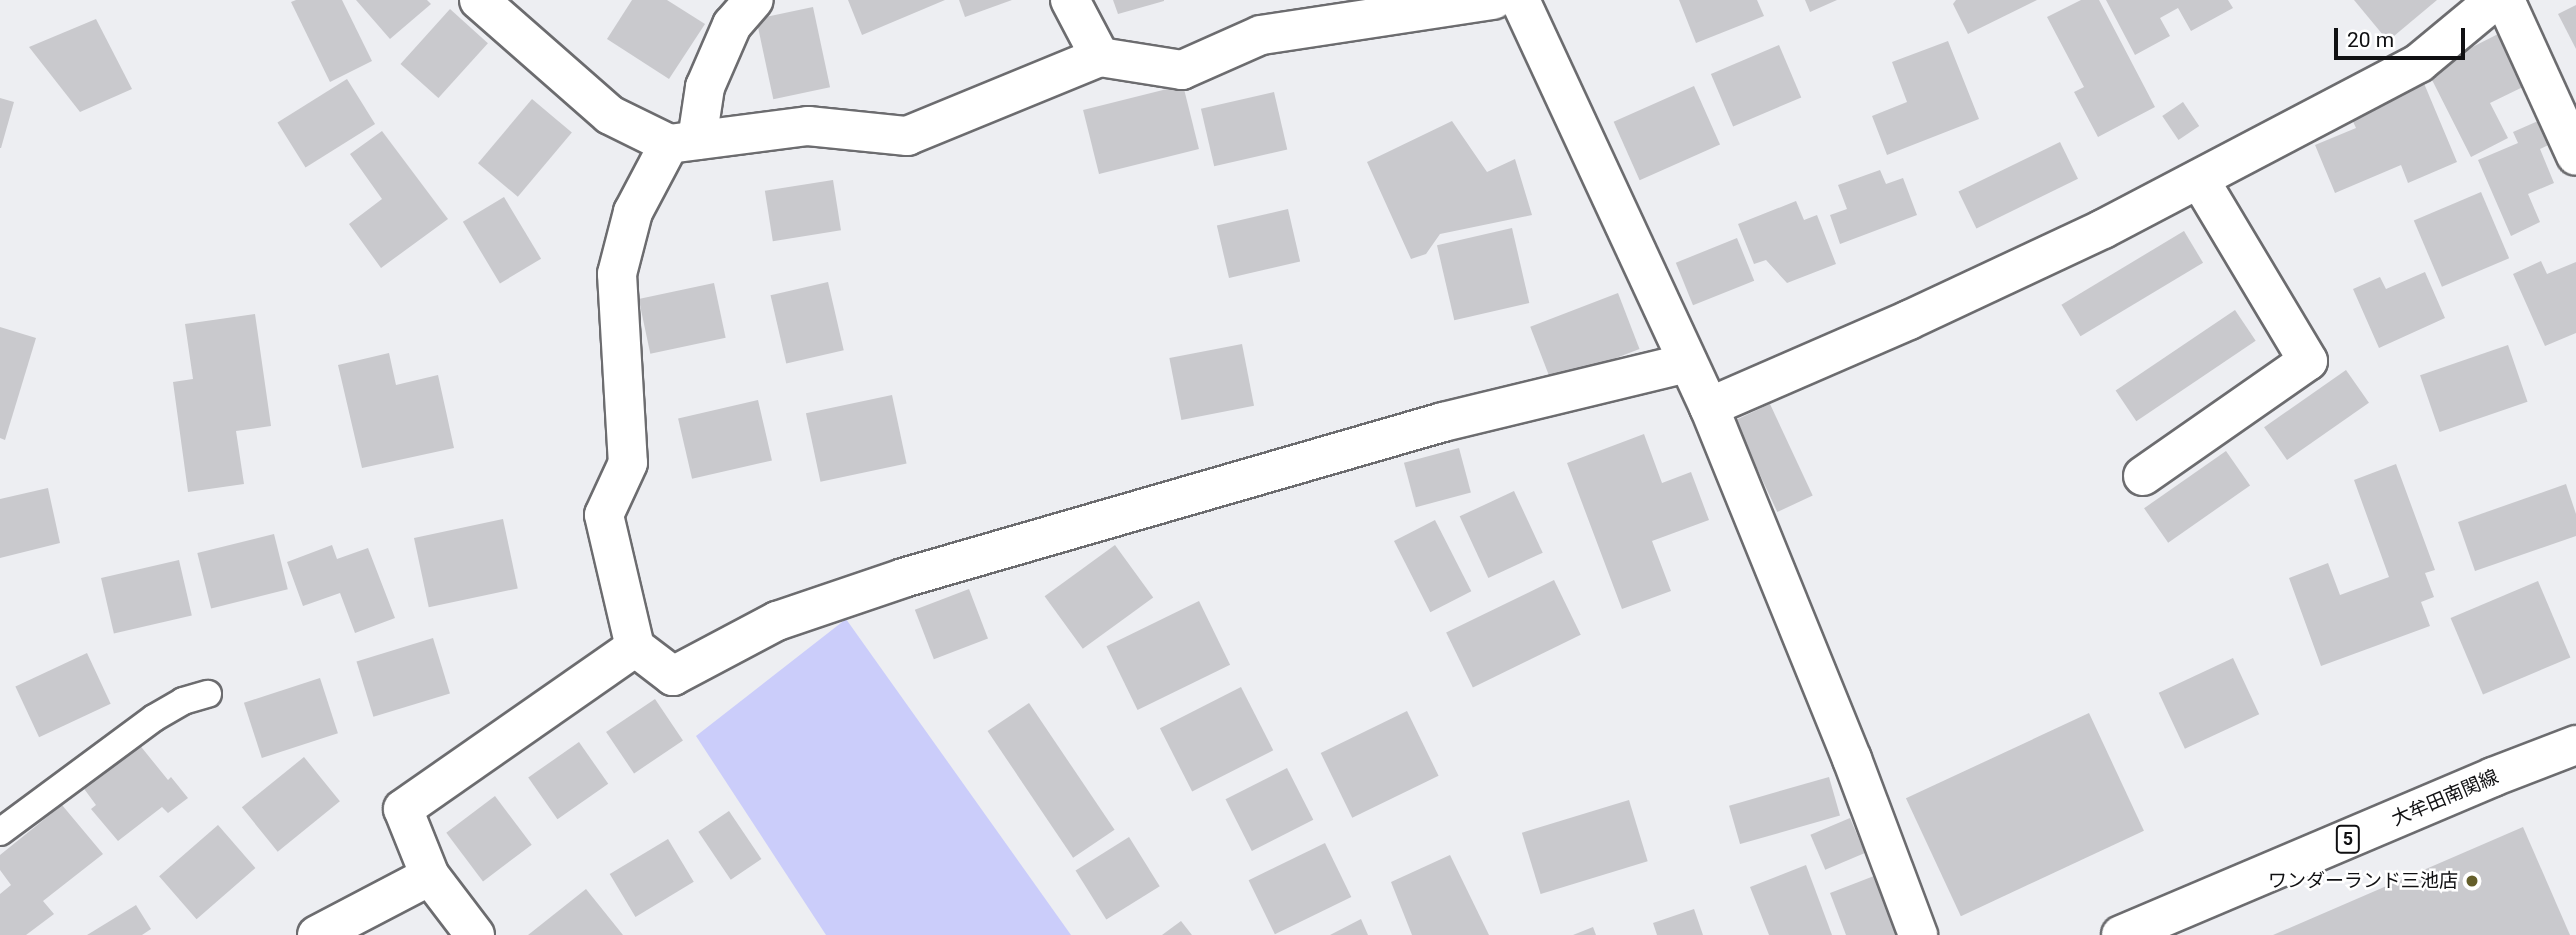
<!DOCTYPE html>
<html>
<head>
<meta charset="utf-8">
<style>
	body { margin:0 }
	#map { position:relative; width:2576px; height:935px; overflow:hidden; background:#edeef2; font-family:Roboto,"Noto Sans JP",sans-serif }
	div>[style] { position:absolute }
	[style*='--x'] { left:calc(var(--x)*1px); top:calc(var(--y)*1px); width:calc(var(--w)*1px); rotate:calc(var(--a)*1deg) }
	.green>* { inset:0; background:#cbcdfa }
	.building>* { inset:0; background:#c9c9cd; transform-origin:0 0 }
	.roads { filter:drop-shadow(2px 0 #6c6c6f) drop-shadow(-2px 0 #6c6c6f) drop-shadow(0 2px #6c6c6f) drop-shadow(0 -2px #6c6c6f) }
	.lane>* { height:26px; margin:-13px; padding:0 13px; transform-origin:13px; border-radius:13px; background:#fff }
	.street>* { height:38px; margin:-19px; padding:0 19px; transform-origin:19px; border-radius:19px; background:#fff }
	.primary>* { height:38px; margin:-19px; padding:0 19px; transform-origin:19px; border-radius:19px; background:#fff }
	.dots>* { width:19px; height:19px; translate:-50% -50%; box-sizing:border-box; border:4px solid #fff; border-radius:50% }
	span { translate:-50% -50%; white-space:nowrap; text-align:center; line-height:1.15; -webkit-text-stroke:5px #fff; paint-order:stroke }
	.shield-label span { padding:2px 5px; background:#fff; border:2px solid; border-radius:5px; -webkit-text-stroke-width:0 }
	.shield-label { font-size:18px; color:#101012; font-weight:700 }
	.street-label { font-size:19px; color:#101012 }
	.poi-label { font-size:19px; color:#101012 }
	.right { translate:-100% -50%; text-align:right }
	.scale { position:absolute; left:2334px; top:28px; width:131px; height:32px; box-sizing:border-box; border:4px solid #101012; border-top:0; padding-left:9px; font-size:21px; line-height:24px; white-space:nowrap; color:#101012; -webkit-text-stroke:5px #fff; paint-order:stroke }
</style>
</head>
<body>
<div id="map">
	<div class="green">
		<div style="clip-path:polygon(846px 619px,1071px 935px,826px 935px,696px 736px)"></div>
	</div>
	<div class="building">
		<div style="clip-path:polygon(296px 0,342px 0,372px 61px,330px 82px,291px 2px)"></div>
		<div style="clip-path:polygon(356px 0,427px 0,431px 4px,390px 39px)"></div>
		<div style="clip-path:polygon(632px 0,667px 0,705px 24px,669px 79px,607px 39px)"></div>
		<div style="clip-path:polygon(848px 0,945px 0,862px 35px)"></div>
		<div style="clip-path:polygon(959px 0,1012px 0,965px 17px)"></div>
		<div style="clip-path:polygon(1113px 0,1164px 0,1164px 1px,1118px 14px)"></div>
		<div style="clip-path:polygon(1679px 0,1757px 0,1764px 16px,1696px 43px)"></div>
		<div style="clip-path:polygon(1805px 0,1837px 0,1810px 12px)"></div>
		<div style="clip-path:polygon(1956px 0,2037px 0,1968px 34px,1953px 4px)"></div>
		<div style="clip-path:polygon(2081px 0,2099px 0,2155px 107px,2098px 137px,2074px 92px,2084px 87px,2047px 17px)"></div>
		<div style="clip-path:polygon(2106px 0,2228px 0,2233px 8px,2191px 31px,2178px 8px,2160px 18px,2170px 36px,2135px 55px)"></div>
		<div style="clip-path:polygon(2354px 0,2437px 0,2388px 41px)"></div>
		<div style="clip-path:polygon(2576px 5px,2576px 49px,2558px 14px)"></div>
		<div style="left:813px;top:7px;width:82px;height:58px;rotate:78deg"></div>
		<div style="left:450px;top:9px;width:51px;height:74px;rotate:42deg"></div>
		<div style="clip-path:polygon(96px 19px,132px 89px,80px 112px,29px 47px)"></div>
		<div style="clip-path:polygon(2502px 32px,2529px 84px,2490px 103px,2508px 138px,2471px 157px,2427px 70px)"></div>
		<div style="clip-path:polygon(1948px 41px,1979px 119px,1887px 155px,1872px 116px,1907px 102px,1892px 62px)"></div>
		<div style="left:1779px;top:45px;width:57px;height:74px;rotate:67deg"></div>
		<div style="left:347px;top:79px;width:53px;height:82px;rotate:58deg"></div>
		<div style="clip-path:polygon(2423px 81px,2457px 162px,2408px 183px,2401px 165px,2335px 193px,2315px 145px,2356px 128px,2349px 113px)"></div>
		<div style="left:1183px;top:85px;width:66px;height:103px;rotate:76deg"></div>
		<div style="left:1694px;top:86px;width:64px;height:88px;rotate:66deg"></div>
		<div style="left:1274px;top:92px;width:59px;height:75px;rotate:77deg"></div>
		<div style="clip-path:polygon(0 98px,14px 102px,1px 148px,0 148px)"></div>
		<div style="left:532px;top:99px;width:52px;height:84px;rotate:40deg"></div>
		<div style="left:2183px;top:102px;width:29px;height:25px;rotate:56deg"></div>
		<div style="clip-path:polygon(2547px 117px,2557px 141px,2540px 149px,2554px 183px,2528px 194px,2540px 222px,2511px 236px,2478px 160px,2518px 143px,2513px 132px)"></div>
		<div style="clip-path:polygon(1452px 121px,1487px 172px,1515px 159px,1532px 215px,1440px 234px,1426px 254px,1411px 259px,1367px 162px)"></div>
		<div style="clip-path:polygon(382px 131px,448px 219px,381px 268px,349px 224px,382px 199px,350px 154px)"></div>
		<div style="left:2060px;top:142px;width:41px;height:113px;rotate:64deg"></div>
		<div style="clip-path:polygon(1880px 170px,1886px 184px,1903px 178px,1917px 215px,1840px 244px,1830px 215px,1847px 209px,1838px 185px)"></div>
		<div style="left:833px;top:180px;width:51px;height:69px;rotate:81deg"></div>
		<div style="left:2481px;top:192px;width:72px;height:73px;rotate:67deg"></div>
		<div style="left:504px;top:197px;width:72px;height:48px;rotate:59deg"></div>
		<div style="clip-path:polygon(1796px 201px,1804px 220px,1817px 215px,1836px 264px,1787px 283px,1766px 260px,1754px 264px,1738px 224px)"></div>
		<div style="left:1288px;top:209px;width:54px;height:73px;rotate:77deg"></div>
		<div style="left:1512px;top:228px;width:77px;height:77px;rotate:77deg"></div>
		<div style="left:2184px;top:231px;width:37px;height:143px;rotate:59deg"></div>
		<div style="left:1737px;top:238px;width:46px;height:66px;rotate:68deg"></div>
		<div style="clip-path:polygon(2541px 261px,2547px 274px,2576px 262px,2576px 333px,2545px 346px,2513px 274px)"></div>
		<div style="clip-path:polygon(2425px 272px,2445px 318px,2379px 348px,2353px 289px,2380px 277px,2386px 289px)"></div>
		<div style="left:828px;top:282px;width:70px;height:59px;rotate:77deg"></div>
		<div style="left:714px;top:283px;width:56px;height:77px;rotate:78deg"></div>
		<div style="left:1618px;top:293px;width:60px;height:94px;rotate:69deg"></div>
		<div style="left:2235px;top:310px;width:37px;height:144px;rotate:56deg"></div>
		<div style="clip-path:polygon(255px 314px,271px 426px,236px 431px,244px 484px,188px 492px,173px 382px,193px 379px,185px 324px)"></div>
		<div style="clip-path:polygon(0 327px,36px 338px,5px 440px,0 438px)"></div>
		<div style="left:1242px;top:344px;width:63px;height:74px;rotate:79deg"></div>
		<div style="left:2508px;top:345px;width:60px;height:93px;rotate:71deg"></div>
		<div style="clip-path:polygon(389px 353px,396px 385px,438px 375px,454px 448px,362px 468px,338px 365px)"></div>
		<div style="left:2346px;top:370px;width:40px;height:100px;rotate:55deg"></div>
		<div style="left:892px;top:395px;width:70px;height:88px;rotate:78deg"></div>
		<div style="left:758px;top:400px;width:62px;height:82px;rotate:77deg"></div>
		<div style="left:1770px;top:404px;width:101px;height:39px;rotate:65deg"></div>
		<div style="clip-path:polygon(1644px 434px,1662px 483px,1691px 472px,1709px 520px,1652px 541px,1671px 591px,1622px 609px,1567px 463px)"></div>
		<div style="left:1459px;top:448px;width:46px;height:57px;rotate:75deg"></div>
		<div style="left:2226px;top:451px;width:42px;height:100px;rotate:55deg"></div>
		<div style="clip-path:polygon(2396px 464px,2435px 570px,2425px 573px,2434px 597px,2421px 602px,2430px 626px,2321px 666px,2289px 578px,2328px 563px,2340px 595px,2389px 577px,2354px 480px)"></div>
		<div style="clip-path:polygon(2566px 484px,2576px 514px,2576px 536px,2475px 571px,2458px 522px)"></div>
		<div style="clip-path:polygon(48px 488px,60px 543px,0 558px,0 499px)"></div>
		<div style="left:1514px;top:491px;width:68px;height:60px;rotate:65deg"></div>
		<div style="left:503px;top:519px;width:71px;height:91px;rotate:78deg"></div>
		<div style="left:1435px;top:520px;width:80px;height:46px;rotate:63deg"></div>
		<div style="left:274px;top:534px;width:57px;height:79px;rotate:76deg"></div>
		<div style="clip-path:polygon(332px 545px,337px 559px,368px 548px,395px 618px,355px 633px,340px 593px,303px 606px,287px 562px)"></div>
		<div style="left:1115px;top:545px;width:65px;height:87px;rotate:54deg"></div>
		<div style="left:179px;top:560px;width:57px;height:80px;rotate:77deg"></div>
		<div style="left:1554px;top:580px;width:61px;height:120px;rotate:64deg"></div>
		<div style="left:2538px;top:581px;width:83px;height:95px;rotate:67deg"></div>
		<div style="left:969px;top:589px;width:53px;height:58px;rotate:69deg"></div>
		<div style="left:1199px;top:601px;width:71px;height:103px;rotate:64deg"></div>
		<div style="left:433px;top:638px;width:58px;height:80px;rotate:73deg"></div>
		<div style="left:87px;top:653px;width:56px;height:79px;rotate:65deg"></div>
		<div style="left:2233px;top:658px;width:62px;height:82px;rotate:65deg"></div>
		<div style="left:320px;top:678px;width:58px;height:80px;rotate:72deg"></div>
		<div style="left:1241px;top:687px;width:71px;height:91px;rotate:63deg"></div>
		<div style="left:655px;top:699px;width:50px;height:59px;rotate:56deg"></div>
		<div style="left:1029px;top:703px;width:153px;height:50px;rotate:56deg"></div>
		<div style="left:1407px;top:711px;width:72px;height:96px;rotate:64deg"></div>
		<div style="left:2089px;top:713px;width:130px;height:202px;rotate:65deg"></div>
		<div style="left:579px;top:742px;width:51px;height:62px;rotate:55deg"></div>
		<div style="clip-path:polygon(138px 743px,168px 780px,171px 777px,188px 798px,168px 813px,162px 807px,118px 841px,91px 809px,96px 805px,82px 786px)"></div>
		<div style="left:304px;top:757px;width:57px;height:80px;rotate:51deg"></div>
		<div style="left:1287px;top:768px;width:58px;height:69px;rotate:63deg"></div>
		<div style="left:1829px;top:777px;width:40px;height:104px;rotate:74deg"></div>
		<div style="left:495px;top:796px;width:61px;height:61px;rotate:53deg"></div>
		<div style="left:1629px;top:800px;width:64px;height:112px;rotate:73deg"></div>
		<div style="clip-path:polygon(62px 805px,103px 854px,43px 901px,54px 914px,26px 935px,0 935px,0 894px,11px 885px,0 870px,0 855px)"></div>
		<div style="left:729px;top:811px;width:58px;height:37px;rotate:56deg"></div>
		<div style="left:1850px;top:818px;width:38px;height:43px;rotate:67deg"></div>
		<div style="left:218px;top:825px;width:57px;height:78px;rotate:49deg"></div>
		<div style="clip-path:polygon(2523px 827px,2570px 935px,2273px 935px)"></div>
		<div style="left:1129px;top:837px;width:58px;height:63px;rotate:58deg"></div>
		<div style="left:668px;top:839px;width:50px;height:68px;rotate:59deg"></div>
		<div style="left:1325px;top:843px;width:60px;height:85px;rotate:64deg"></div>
		<div style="clip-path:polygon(1450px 855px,1489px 935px,1412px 935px,1391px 882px)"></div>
		<div style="clip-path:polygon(1806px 865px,1832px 935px,1769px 935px,1750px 887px)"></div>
		<div style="clip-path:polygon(1874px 876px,1896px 935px,1846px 935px,1830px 893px)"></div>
		<div style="clip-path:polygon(586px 889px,623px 935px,528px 935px)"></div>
		<div style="clip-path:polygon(136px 905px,151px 929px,142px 935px,87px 935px)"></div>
		<div style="clip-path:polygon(1694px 909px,1703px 935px,1657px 935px,1653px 923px)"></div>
		<div style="clip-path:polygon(1361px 919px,1368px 935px,1330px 935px)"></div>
		<div style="clip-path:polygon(1181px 921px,1192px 935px,1162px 935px)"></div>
		<div style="clip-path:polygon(1593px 927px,1596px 935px,1573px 935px)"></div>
	</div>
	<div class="roads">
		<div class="lane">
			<div style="--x:0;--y:832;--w:192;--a:-36.5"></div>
			<div style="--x:154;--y:718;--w:34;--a:-30"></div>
			<div style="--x:183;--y:701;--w:26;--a:-16"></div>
		</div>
		<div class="street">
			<div style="--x:479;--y:0;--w:174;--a:41.3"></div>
			<div style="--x:610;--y:115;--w:66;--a:26.2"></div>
			<div style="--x:669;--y:144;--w:140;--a:-7.4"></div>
			<div style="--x:808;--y:126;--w:100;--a:5.8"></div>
			<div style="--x:907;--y:136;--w:209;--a:-22.3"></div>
			<div style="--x:1100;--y:57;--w:83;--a:9"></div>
			<div style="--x:1182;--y:70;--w:86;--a:-23.9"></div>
			<div style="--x:1261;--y:35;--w:235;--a:-8.6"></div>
			<div style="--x:1070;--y:0;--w:64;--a:62.2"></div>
			<div style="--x:1520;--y:0;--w:449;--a:65.1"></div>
			<div style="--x:1709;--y:407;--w:380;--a:67.9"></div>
			<div style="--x:1852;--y:759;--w:188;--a:69.4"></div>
			<div style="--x:2505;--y:0;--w:171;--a:65.5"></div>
			<div style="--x:697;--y:140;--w:54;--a:-81.4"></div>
			<div style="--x:705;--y:87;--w:68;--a:-66.5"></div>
			<div style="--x:732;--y:25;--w:33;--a:-49"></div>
			<div style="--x:669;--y:144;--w:77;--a:117.9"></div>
			<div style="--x:633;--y:212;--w:64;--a:104.5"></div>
			<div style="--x:617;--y:274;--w:189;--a:86.7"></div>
			<div style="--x:628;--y:463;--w:57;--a:114.8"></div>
			<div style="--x:604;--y:515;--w:136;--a:76.8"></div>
			<div style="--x:635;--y:647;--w:48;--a:37.3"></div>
			<div style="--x:673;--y:676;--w:118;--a:-27.9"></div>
			<div style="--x:777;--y:621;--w:133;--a:-18.8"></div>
			<div style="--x:903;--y:578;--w:562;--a:-16.11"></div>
			<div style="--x:1443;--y:422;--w:251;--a:-13.6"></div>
			<div style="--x:1709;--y:407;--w:218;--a:-23.5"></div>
			<div style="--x:1909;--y:320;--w:214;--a:-25.1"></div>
			<div style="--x:2103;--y:229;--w:357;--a:-27.7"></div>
			<div style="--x:2419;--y:63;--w:99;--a:-39.7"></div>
			<div style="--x:2143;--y:476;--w:201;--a:-34.9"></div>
			<div style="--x:2308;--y:361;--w:212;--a:-120.9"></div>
			<div style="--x:317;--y:935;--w:127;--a:-27.6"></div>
			<div style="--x:475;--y:935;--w:74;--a:-127.3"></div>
			<div style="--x:430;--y:876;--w:72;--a:-111.9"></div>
			<div style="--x:403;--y:809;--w:283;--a:-34.9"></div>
		</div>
		<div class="primary">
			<div style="--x:2121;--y:935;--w:404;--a:-23"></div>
			<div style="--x:2493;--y:777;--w:89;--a:-21.1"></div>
		</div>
	</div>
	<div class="dots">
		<div style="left:2472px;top:881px;background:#645e2a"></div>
	</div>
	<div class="shield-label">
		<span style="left:2348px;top:839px">5</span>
	</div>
	<div class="street-label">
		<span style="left:2445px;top:798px;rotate:-23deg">大牟田南関線</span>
	</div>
	<div class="poi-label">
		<span class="right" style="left:2458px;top:881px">ワンダーランド三池店</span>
	</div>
	<div class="scale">20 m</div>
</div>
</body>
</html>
